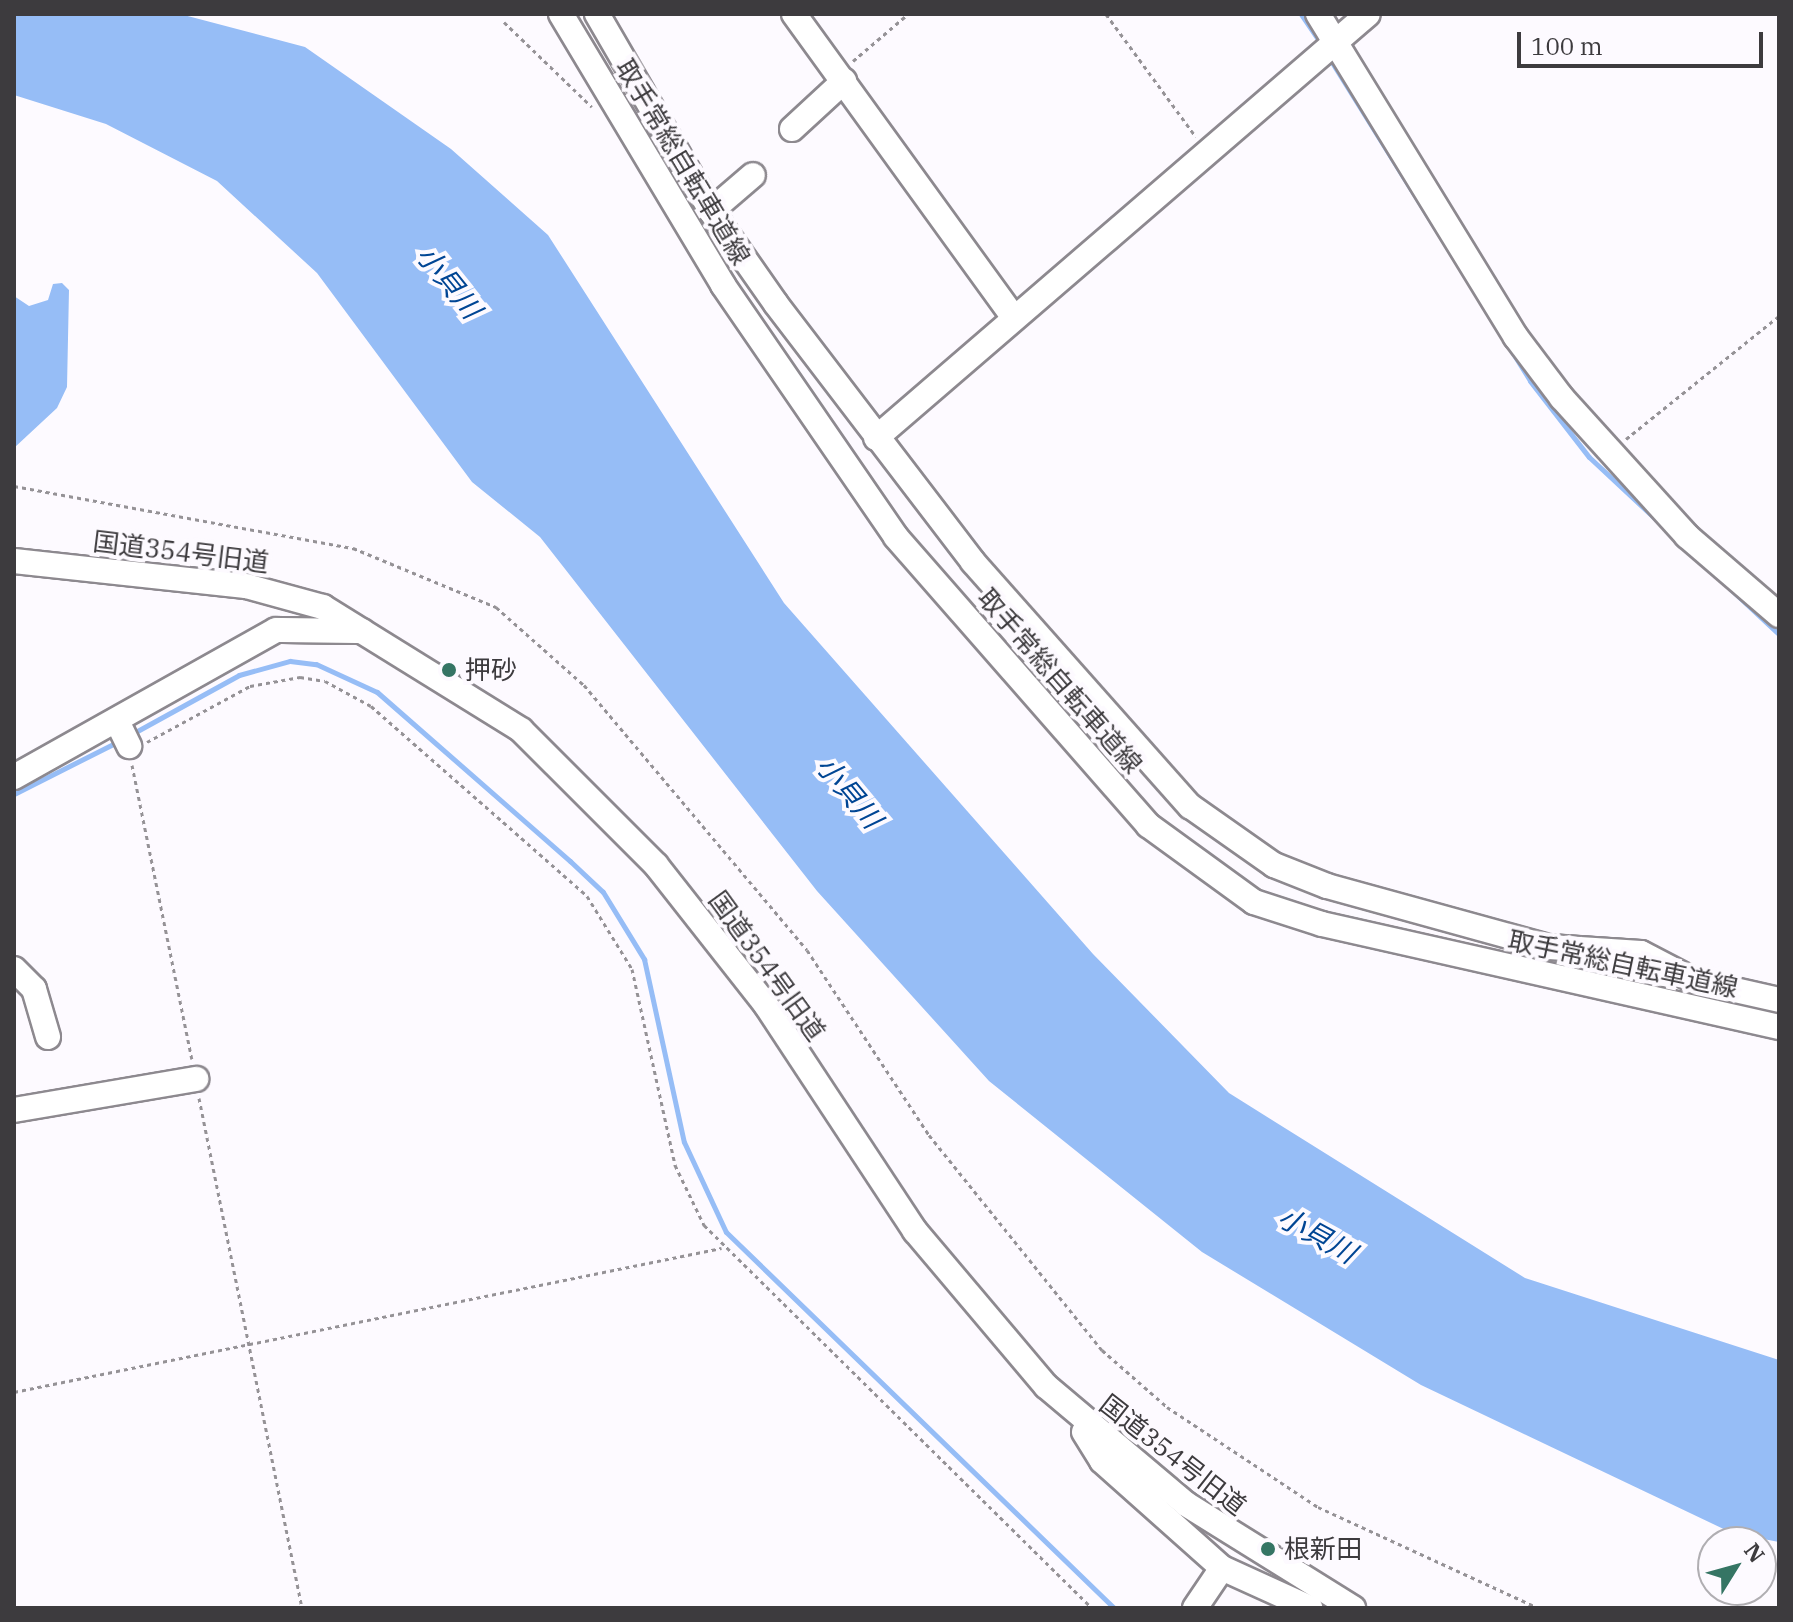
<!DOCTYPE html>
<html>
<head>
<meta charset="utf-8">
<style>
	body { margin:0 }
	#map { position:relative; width:1793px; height:1622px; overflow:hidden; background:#fdfaff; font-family:"IBM Plex Serif","Noto Sans JP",serif }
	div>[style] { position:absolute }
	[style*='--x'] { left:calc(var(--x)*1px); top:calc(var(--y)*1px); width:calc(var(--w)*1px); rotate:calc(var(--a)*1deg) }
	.water>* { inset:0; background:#96bdf6 }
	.stream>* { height:5px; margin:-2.5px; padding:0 2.5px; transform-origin:2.5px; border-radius:2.5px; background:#96bdf6 }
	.path>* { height:3px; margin-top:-1.5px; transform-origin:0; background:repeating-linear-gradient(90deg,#959296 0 4px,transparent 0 8px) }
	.roads { filter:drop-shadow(2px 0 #8d898f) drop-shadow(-2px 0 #8d898f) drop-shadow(0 2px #8d898f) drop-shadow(0 -2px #8d898f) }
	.minor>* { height:24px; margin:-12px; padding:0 12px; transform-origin:12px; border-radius:12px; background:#fff }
	.dots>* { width:22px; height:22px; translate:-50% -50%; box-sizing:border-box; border:4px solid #fdfaff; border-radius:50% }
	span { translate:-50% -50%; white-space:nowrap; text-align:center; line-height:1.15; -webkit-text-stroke:8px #fdfaff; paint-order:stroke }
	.street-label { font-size:26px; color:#3d3b3e }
	.poi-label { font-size:26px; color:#3d3b3e }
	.left { translate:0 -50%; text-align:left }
	.water-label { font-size:28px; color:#004594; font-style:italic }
	.frame { position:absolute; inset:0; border:16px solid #3d3b3e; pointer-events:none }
	.north { position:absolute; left:1697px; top:1526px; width:80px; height:80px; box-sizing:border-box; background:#fdfaff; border:2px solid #b0aeb2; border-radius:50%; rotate:53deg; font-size:22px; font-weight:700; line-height:32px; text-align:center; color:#3d3b3e }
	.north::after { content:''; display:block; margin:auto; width:28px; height:36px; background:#357564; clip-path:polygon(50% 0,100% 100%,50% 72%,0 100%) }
	.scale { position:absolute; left:1517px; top:32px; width:246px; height:36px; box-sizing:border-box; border:4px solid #3d3b3e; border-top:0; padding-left:10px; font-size:24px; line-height:28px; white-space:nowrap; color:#3d3b3e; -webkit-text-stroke:6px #fdfaff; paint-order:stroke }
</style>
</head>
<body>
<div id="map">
	<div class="water">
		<div style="clip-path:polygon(14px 14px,180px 14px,305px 47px,451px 149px,548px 235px,784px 603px,1093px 954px,1229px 1093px,1525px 1278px,1779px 1360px,1779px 1542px,1732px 1533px,1421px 1385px,1202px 1252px,989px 1081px,817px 891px,540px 537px,472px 482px,317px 273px,217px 181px,106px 124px,14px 95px)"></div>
		<div style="clip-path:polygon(62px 283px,69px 290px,67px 387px,57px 408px,14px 448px,14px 296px,29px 306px,48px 300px,53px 284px)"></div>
	</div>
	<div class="stream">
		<div style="--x:1301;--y:14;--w:36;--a:56"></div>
		<div style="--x:1328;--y:56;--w:383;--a:58.1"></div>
		<div style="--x:1530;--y:381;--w:96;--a:52.2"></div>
		<div style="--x:1589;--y:457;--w:260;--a:43"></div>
		<div style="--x:130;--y:735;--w:124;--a:-28.8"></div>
		<div style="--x:239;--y:675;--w:53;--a:-15.4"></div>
		<div style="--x:290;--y:661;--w:26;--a:7"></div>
		<div style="--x:316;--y:664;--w:67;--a:24.7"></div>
		<div style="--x:377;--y:692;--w:257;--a:41.2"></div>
		<div style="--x:570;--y:861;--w:45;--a:43.2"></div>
		<div style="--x:603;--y:892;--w:79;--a:58.5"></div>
		<div style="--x:644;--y:959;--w:187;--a:77.7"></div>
		<div style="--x:684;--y:1142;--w:99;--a:65"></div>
		<div style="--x:726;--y:1232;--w:540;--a:44.1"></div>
		<div style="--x:14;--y:794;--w:115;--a:-26.8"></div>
	</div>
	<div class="path">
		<div style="--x:1106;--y:14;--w:152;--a:53.8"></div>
		<div style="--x:504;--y:22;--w:122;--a:44"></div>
		<div style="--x:853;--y:61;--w:72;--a:-40.5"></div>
		<div style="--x:1626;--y:439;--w:196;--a:-38.8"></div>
		<div style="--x:14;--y:486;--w:345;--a:10.4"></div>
		<div style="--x:353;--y:548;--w:155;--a:22.4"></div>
		<div style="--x:496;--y:607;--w:118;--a:41.6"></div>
		<div style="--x:584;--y:685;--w:346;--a:49.9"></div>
		<div style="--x:807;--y:950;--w:222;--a:56.6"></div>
		<div style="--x:929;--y:1135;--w:276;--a:51.2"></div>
		<div style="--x:1102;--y:1350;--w:86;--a:41.2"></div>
		<div style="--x:1167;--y:1407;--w:181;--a:33.5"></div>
		<div style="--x:1318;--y:1507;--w:243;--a:24.6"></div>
		<div style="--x:147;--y:742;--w:117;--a:-28.5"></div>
		<div style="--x:250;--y:686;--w:51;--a:-10.2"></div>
		<div style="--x:300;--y:677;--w:25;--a:9"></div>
		<div style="--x:325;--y:681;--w:52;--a:28.5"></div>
		<div style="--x:371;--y:706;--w:288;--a:41.3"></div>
		<div style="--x:587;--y:896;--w:86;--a:58.3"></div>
		<div style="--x:632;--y:969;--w:201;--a:77.6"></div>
		<div style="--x:675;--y:1165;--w:67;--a:64.2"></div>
		<div style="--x:704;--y:1225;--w:545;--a:44.63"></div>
		<div style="--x:132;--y:765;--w:300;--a:78.5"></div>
		<div style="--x:199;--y:1098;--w:520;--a:78.58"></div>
		<div style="--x:14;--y:1392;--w:722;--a:-11.5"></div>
	</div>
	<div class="roads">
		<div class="minor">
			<div style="--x:561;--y:14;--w:316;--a:59.1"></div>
			<div style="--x:723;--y:285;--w:306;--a:55.5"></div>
			<div style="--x:896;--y:537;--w:383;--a:48.8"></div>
			<div style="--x:1148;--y:825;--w:131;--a:36"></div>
			<div style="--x:1254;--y:902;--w:71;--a:17.9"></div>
			<div style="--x:1322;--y:924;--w:468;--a:12.7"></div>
			<div style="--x:597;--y:14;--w:228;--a:59.9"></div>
			<div style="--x:711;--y:211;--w:113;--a:55"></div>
			<div style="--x:776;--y:304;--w:325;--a:52.6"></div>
			<div style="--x:973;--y:562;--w:327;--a:48.4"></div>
			<div style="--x:1190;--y:806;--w:103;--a:35.1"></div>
			<div style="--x:1274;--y:865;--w:57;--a:21.6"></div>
			<div style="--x:1327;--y:886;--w:230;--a:15.4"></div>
			<div style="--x:1549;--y:947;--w:92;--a:3.7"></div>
			<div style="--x:1641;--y:953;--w:61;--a:27.4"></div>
			<div style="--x:1695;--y:981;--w:86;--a:12.7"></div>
			<div style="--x:794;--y:14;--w:375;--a:54.1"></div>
			<div style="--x:1318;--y:14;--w:379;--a:58.5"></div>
			<div style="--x:1516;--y:337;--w:76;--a:53"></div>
			<div style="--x:1562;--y:398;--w:186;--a:47.8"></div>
			<div style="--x:1687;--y:536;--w:121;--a:40.7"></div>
			<div style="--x:792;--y:129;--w:71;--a:-42.7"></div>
			<div style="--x:711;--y:211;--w:55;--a:-40.6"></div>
			<div style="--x:876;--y:438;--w:649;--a:-40.75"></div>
			<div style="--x:14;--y:561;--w:233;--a:6.2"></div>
			<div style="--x:246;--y:586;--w:80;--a:15.3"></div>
			<div style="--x:323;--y:607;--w:233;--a:31.8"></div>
			<div style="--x:521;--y:730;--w:191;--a:45"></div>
			<div style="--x:656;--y:865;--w:178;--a:51.8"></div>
			<div style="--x:766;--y:1005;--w:271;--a:56.6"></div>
			<div style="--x:915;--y:1231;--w:203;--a:49.8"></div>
			<div style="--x:1046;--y:1386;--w:183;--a:40.1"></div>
			<div style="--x:1186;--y:1504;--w:197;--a:31.9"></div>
			<div style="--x:117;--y:721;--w:28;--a:64"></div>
			<div style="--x:14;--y:777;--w:300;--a:-29.3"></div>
			<div style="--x:276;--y:630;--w:86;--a:0.7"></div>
			<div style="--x:14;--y:969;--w:28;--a:45"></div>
			<div style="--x:34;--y:989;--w:50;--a:73.7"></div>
			<div style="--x:14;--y:1110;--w:185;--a:-9.7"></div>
			<div style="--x:1084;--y:1432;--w:34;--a:58"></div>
			<div style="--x:1102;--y:1461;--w:161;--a:41.7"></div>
			<div style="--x:1195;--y:1608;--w:48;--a:-56"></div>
			<div style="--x:1222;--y:1568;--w:97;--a:24.4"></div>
		</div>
	</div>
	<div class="dots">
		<div style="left:449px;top:670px;background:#357564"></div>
		<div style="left:1268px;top:1549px;background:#357564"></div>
	</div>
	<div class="street-label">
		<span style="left:683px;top:162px;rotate:59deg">取手常総自転車道線</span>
		<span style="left:181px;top:552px;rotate:7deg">国道354号旧道</span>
		<span style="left:1060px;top:681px;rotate:49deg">取手常総自転車道線</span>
		<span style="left:1623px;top:964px;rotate:12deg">取手常総自転車道線</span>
		<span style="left:767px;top:966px;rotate:54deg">国道354号旧道</span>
		<span style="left:1173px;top:1455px;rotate:38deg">国道354号旧道</span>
	</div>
	<div class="poi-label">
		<span class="left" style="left:465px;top:670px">押砂</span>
		<span class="left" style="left:1284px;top:1549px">根新田</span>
	</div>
	<div class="water-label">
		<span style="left:449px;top:282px;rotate:51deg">小貝川</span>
		<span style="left:849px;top:792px;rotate:50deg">小貝川</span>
		<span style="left:1317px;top:1235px;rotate:29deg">小貝川</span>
	</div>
	<div class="frame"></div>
	<div class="north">N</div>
	<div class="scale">100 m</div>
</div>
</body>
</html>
